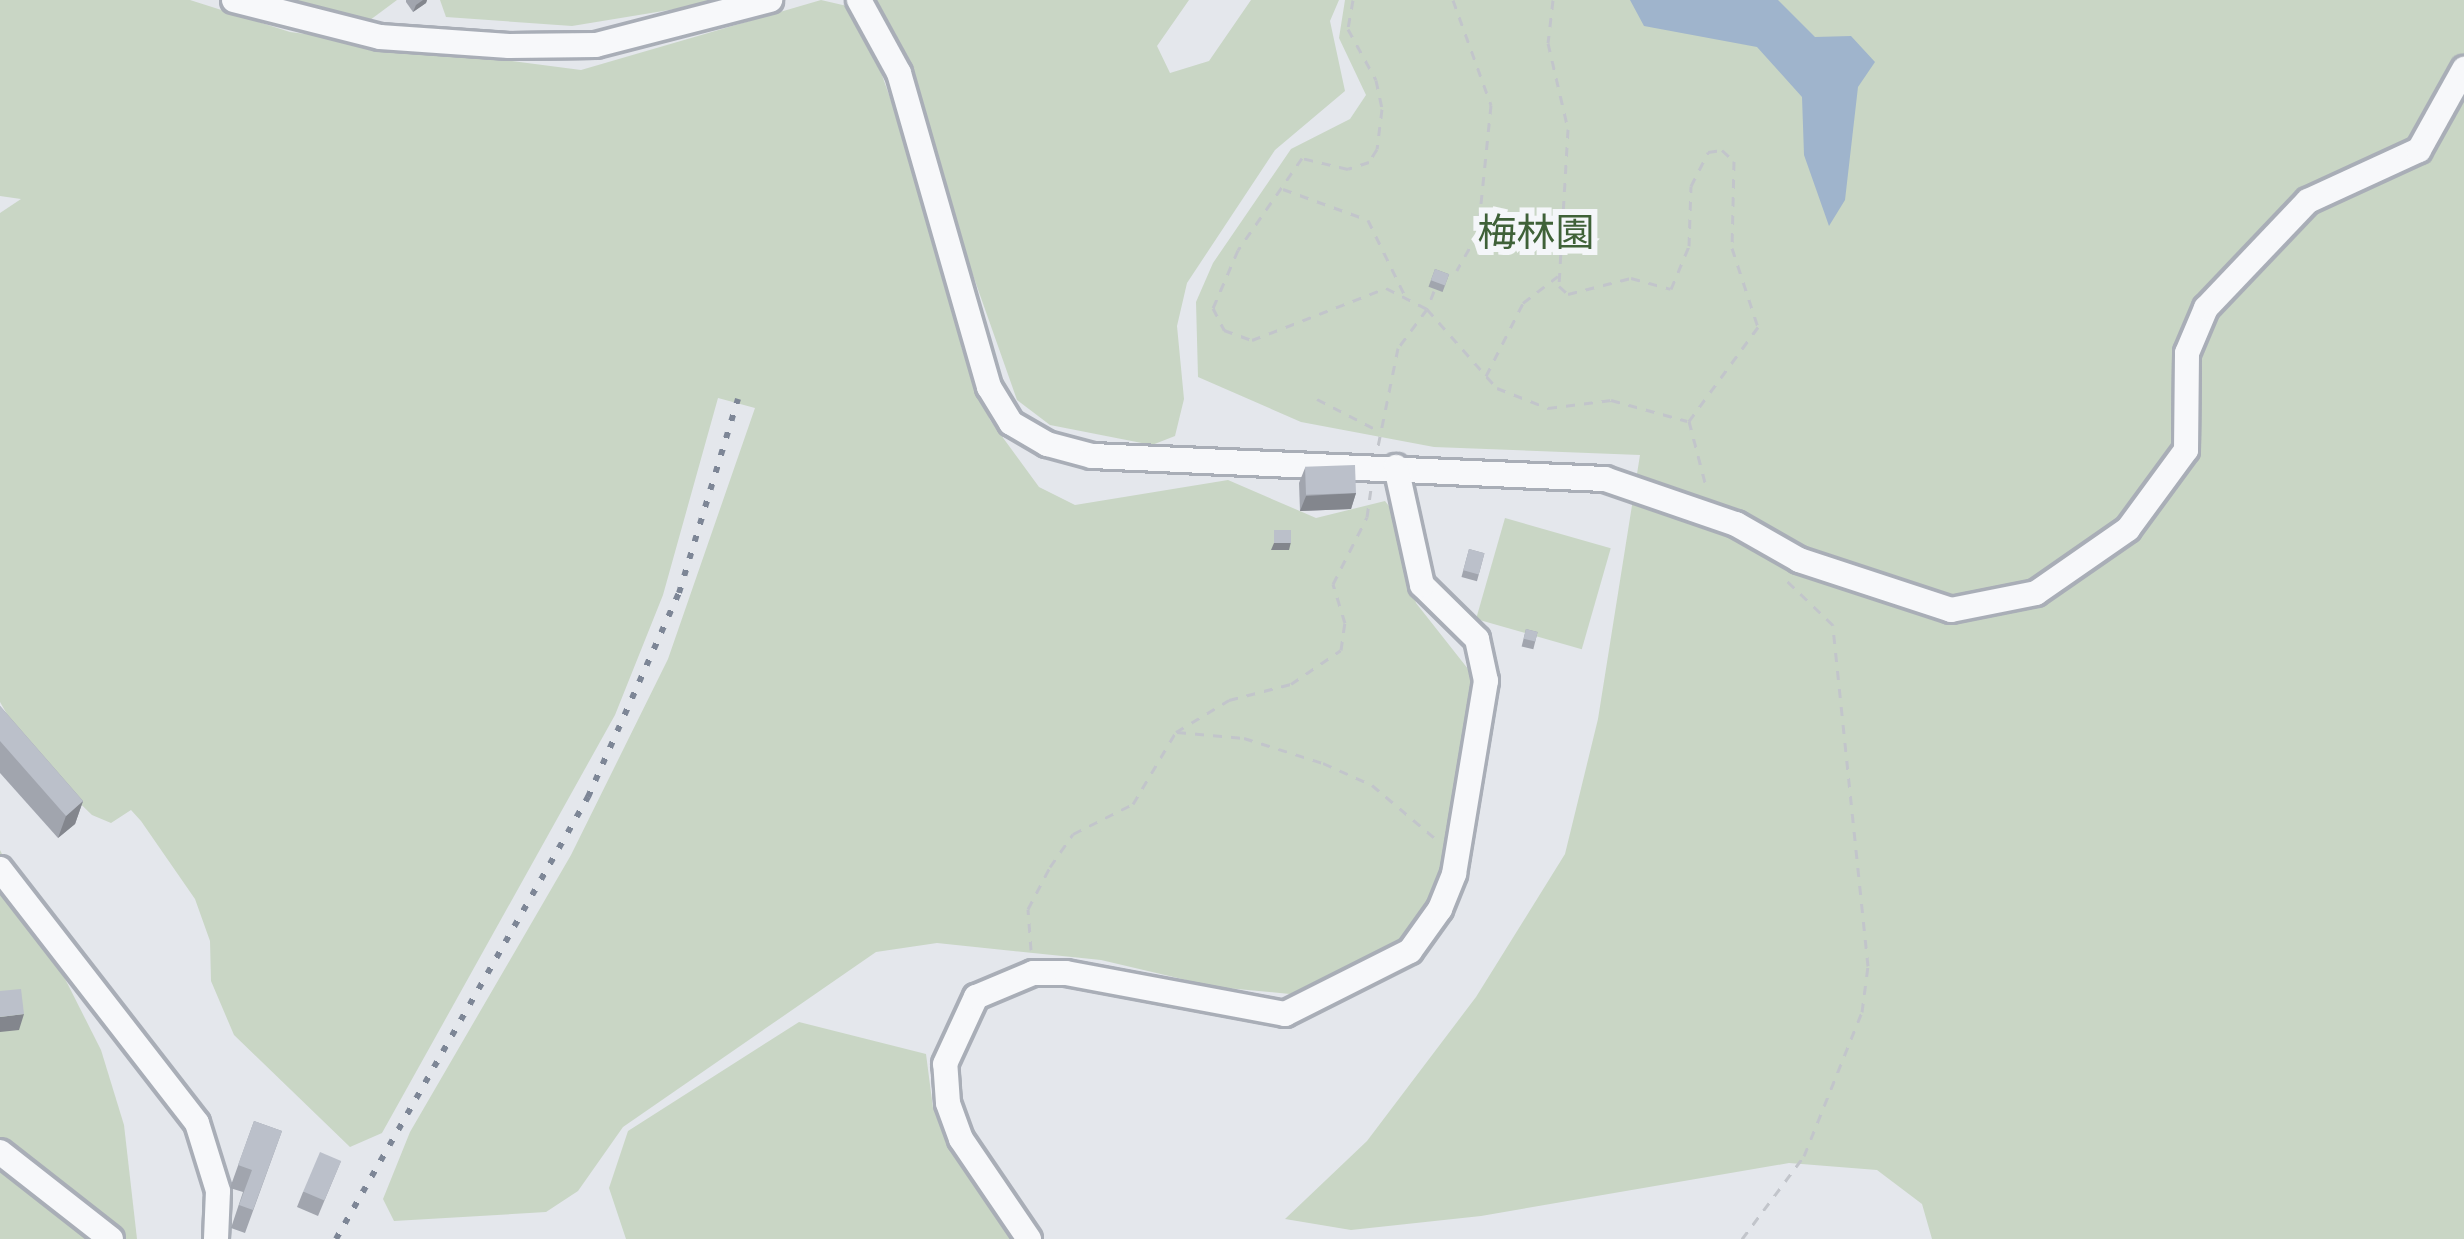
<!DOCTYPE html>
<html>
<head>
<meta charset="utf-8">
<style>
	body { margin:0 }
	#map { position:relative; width:2464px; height:1239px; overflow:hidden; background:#e4e7ec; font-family:"IBM Plex Sans","Noto Sans JP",sans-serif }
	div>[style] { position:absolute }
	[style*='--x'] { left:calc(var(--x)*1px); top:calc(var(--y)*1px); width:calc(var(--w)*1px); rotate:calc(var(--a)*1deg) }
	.green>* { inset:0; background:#c9d6c5; transform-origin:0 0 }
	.water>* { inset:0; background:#9fb4cc }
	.path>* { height:3px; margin-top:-1.5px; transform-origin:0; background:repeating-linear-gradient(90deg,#c2c5cb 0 9px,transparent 0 18px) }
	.roads { filter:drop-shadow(3px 0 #a9aeb7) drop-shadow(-3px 0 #a9aeb7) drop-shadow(0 3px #a9aeb7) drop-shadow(0 -3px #a9aeb7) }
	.minor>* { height:24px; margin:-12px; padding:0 12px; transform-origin:12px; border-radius:12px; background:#f7f8fa }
	.rail>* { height:6px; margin-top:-3px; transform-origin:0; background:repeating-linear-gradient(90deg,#7d8696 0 6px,transparent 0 18px) }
	.wall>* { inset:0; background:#a1a5ae; transform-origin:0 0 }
	.shaded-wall>* { inset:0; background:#83868d }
	.building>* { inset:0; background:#bbc0ca; transform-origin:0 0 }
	span { translate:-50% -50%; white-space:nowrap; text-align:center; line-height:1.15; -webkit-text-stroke:12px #f4f6f9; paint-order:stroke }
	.park-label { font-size:39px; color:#3f6138 }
</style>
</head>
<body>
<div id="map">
	<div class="green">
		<div style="clip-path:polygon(0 0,190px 0,290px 32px,581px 70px,821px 0,847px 6px,867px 33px,936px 227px,962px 349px,990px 420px,1039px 487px,1075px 505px,1228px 480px,1316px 518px,1385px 501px,1396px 515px,1416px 603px,1472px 674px,1436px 894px,1391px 952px,1290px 994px,1216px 987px,1101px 960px,937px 943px,876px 952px,623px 1127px,578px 1191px,546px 1212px,394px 1221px,383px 1199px,410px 1132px,571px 855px,668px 659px,755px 408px,718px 398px,663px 595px,615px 715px,382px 1133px,350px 1147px,234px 1035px,211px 981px,210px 941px,195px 899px,141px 821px,131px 810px,111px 823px,92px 815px,31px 756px,0 702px,0 213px,21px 199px,0 196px)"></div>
		<div style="clip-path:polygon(278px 0,397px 0,362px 26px)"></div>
		<div style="clip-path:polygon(440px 0,730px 0,572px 26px,446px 17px)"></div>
		<div style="clip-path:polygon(876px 0,1189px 0,1157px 46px,1170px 73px,1209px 61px,1251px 0,1339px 0,1330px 21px,1345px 91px,1275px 150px,1187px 283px,1177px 326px,1184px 399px,1175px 436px,1152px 445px,1050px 425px,1017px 400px)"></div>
		<div style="clip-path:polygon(1345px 0,2464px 0,2464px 1239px,1932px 1239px,1922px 1204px,1877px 1170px,1789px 1163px,1481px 1216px,1351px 1230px,1285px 1219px,1367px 1141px,1476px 997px,1565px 854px,1598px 719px,1640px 455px,1434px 447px,1301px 422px,1198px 377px,1196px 302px,1213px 263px,1291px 149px,1350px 119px,1366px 95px,1339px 38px)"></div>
		<div style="left:1505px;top:518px;width:110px;height:105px;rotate:16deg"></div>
		<div style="clip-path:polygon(0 850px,101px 1050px,124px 1125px,137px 1239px,0 1239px)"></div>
		<div style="clip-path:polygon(799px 1022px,926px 1054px,933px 1108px,1016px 1239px,626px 1239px,609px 1188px,628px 1131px)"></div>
	</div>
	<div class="water">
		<div style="clip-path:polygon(1630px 0,1778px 0,1815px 37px,1851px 36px,1875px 62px,1858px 87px,1845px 200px,1829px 226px,1804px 155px,1802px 97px,1757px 47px,1644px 26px)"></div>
	</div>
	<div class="path">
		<div style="--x:1353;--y:0;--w:29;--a:100"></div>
		<div style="--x:1348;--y:29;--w:58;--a:61.2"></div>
		<div style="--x:1376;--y:80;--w:30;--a:78"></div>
		<div style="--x:1382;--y:109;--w:40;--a:97.1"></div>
		<div style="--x:1377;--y:149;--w:15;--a:122"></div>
		<div style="--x:1369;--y:162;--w:22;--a:162"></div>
		<div style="--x:1348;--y:169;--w:47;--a:-166.6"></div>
		<div style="--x:1302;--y:158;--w:112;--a:124.8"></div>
		<div style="--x:1238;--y:250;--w:63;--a:113.3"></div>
		<div style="--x:1213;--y:308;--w:25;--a:63"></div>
		<div style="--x:1224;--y:330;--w:30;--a:20"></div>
		<div style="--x:1252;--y:340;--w:144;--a:-21.2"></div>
		<div style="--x:1386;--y:288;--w:46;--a:27.1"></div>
		<div style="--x:1427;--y:309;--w:49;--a:126.6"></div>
		<div style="--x:1398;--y:348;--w:100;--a:101.5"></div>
		<div style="--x:1453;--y:0;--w:112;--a:70.1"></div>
		<div style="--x:1491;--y:105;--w:129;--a:95.8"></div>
		<div style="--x:1478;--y:233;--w:43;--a:119.6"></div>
		<div style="--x:1553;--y:0;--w:43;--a:96.6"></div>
		<div style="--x:1548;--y:43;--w:88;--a:76.9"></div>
		<div style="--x:1568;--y:129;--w:157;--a:93.3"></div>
		<div style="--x:1559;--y:286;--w:12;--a:42"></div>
		<div style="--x:1568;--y:294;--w:65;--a:-14.3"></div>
		<div style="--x:1631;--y:278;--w:41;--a:15.4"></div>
		<div style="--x:1671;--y:289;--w:47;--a:-67.3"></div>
		<div style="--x:1689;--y:246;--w:60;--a:-88.1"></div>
		<div style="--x:1691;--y:186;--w:38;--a:-63"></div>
		<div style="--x:1708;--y:152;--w:14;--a:-8"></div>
		<div style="--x:1722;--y:150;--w:16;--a:43"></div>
		<div style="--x:1734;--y:161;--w:87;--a:91.3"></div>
		<div style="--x:1732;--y:248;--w:83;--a:71.8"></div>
		<div style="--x:1758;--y:327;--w:117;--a:126.3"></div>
		<div style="--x:1689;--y:421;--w:71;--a:75.4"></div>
		<div style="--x:1283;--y:189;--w:90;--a:20"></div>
		<div style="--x:1368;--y:220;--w:85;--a:64"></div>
		<div style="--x:1434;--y:291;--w:19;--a:111"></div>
		<div style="--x:1427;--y:309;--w:106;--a:48.5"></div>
		<div style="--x:1497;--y:388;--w:55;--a:21.4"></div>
		<div style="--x:1548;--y:408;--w:64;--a:-7.2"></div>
		<div style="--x:1611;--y:400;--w:79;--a:15.4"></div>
		<div style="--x:1486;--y:376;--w:82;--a:-63.1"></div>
		<div style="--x:1523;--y:303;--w:44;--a:-37.6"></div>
		<div style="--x:1317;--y:399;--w:70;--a:27.3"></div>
		<div style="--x:1177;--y:732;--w:67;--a:5.1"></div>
		<div style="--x:1244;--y:738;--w:83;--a:17.6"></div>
		<div style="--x:1323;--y:763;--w:54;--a:24.2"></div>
		<div style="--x:1372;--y:785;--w:85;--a:40.2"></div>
		<div style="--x:1031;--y:950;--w:41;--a:-94.2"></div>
		<div style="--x:1028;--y:909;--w:47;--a:-62.4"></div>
		<div style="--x:1050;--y:867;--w:40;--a:-55.1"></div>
		<div style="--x:1073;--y:834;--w:67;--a:-26.6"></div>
		<div style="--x:1133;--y:804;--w:84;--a:-59.2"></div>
		<div style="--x:1176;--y:732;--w:62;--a:-31.1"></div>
		<div style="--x:1229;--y:700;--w:64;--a:-14.5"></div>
		<div style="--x:1291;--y:684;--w:60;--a:-34.2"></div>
		<div style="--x:1341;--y:650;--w:27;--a:-82"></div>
		<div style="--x:1345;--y:623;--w:41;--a:-107.1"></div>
		<div style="--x:1333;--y:584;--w:75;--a:-63.1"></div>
		<div style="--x:1367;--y:517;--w:27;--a:-82"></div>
		<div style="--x:1742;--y:1239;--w:104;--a:-53.2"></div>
		<div style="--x:1804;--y:1156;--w:155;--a:-68.1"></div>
		<div style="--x:1862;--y:1012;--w:46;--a:-82.6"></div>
		<div style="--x:1868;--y:966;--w:343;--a:-95.9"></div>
		<div style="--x:1833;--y:625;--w:69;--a:-136.2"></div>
	</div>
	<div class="roads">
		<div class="minor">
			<div style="--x:234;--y:0;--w:151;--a:14.2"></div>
			<div style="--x:380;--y:37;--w:129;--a:4"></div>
			<div style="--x:509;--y:46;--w:87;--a:-0.7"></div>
			<div style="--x:596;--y:45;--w:180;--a:-14.5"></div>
			<div style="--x:859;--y:0;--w:83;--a:61.3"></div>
			<div style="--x:899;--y:73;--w:327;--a:74"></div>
			<div style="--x:989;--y:387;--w:42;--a:58.6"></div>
			<div style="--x:1011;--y:423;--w:42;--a:30.3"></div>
			<div style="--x:1047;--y:444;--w:47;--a:14.9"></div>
			<div style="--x:1092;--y:456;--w:514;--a:2.57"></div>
			<div style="--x:1605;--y:479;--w:139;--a:19"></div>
			<div style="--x:1736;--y:524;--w:73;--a:29.7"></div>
			<div style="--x:1799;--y:560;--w:160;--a:18.2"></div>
			<div style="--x:1951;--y:610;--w:87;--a:-11.3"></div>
			<div style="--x:2036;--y:593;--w:112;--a:-34.8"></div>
			<div style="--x:2128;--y:529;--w:98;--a:-53.7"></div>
			<div style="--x:2186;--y:450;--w:97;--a:-89.4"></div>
			<div style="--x:2187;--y:353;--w:49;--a:-67.1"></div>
			<div style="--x:2206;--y:308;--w:148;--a:-46.4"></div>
			<div style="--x:2308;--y:201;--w:122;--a:-24.7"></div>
			<div style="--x:2419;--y:150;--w:93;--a:-60.9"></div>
			<div style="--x:0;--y:869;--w:321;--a:52.2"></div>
			<div style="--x:197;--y:1123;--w:71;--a:72.8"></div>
			<div style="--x:218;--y:1191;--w:48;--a:92.4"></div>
			<div style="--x:0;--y:1152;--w:141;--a:38.1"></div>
			<div style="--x:1029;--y:1239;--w:121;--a:-124.2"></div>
			<div style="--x:961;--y:1139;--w:38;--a:-110"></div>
			<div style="--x:948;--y:1103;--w:39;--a:-94"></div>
			<div style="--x:945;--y:1064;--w:74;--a:-65.2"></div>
			<div style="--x:976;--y:997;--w:62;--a:-22.8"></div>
			<div style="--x:1033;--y:973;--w:33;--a:0"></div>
			<div style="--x:1066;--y:973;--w:223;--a:10.6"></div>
			<div style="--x:1285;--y:1014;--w:140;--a:-26.7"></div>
			<div style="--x:1410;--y:951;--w:52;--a:-54.5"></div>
			<div style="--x:1440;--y:909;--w:38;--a:-68"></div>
			<div style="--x:1454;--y:874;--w:196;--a:-80.6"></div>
			<div style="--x:1486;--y:681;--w:43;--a:-102.1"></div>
			<div style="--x:1477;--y:639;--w:77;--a:-135.5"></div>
			<div style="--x:1422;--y:585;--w:121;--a:-102.4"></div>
		</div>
	</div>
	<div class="rail">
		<div style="--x:336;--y:1239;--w:509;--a:-60.31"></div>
		<div style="--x:588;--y:797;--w:223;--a:-66"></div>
		<div style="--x:679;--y:593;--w:203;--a:-73.1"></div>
	</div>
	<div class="wall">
		<div style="clip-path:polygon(406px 0,427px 0,426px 3px,413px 12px,406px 2px)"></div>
		<div style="left:1435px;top:269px;width:15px;height:19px;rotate:20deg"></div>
		<div style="clip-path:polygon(1305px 468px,1356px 493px,1351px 509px,1300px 511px,1299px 483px)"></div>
		<div style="left:1469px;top:549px;width:16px;height:29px;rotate:15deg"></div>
		<div style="left:1526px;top:629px;width:12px;height:18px;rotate:14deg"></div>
		<div style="clip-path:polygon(0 706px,83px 801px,75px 824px,58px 838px,0 773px)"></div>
		<div style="clip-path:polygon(254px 1121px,282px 1131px,245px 1233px,231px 1228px,243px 1192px,230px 1188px)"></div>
		<div style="clip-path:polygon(341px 1161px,318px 1216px,297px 1207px,303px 1192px)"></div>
	</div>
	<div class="shaded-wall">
		<div style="clip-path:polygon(423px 0,427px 0,426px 3px,413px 12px,416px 5px)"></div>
		<div style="clip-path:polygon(1356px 493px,1351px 509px,1300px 511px,1306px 496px)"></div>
		<div style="clip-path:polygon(1291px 542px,1289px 550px,1271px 550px,1274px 543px)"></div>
		<div style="clip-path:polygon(83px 801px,75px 824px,58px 838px,66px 816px)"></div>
		<div style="clip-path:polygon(24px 1014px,19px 1030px,0 1032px,0 1017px)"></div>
	</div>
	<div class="building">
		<div style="left:1435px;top:269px;width:15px;height:12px;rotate:20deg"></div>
		<div style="left:1355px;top:465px;width:28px;height:50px;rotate:88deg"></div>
		<div style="left:1274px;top:530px;width:17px;height:13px"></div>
		<div style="left:1469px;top:549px;width:16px;height:22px;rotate:15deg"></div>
		<div style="left:1526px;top:629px;width:12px;height:10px;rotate:14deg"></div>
		<div style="clip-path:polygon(0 706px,83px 801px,66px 816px,0 741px)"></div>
		<div style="clip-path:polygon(21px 989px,24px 1014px,0 1017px,0 991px)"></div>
		<div style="clip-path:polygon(254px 1121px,282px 1131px,253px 1210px,239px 1205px,252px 1170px,238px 1165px)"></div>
		<div style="left:320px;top:1152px;width:23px;height:43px;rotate:23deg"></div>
	</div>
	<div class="park-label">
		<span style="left:1536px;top:232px">梅林園</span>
	</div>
</div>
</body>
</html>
